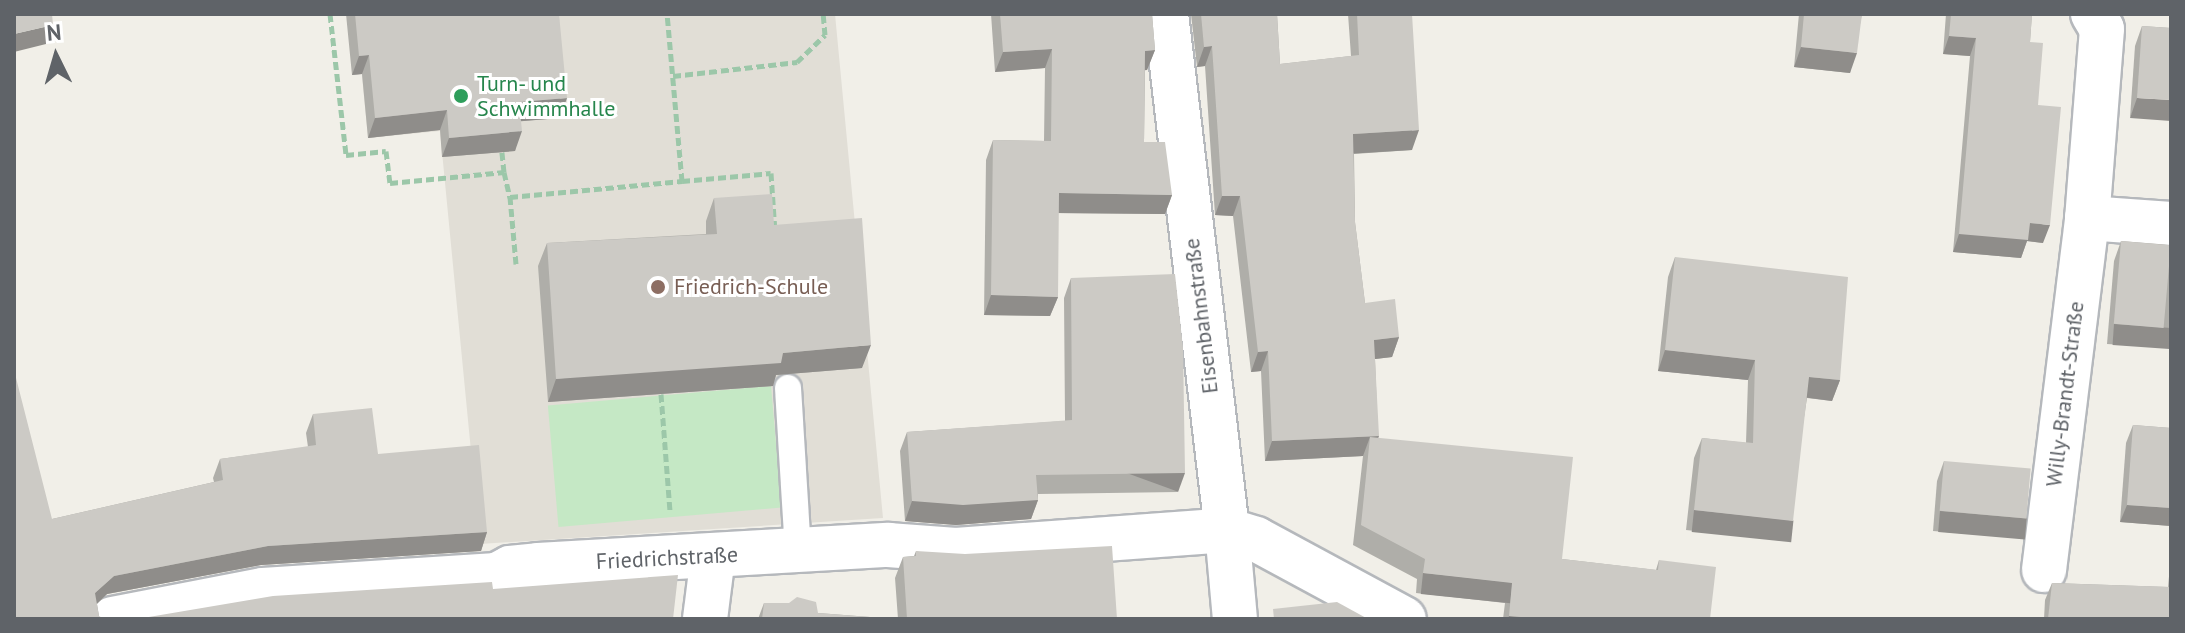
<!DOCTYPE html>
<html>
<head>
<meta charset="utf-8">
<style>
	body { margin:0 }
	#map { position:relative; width:2185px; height:633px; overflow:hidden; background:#f1efe8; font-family:"PT Sans",sans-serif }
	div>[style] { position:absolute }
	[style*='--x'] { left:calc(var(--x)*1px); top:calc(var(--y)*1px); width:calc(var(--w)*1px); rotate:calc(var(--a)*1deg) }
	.education>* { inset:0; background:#e1ded6 }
	.green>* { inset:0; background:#c5e8c5; transform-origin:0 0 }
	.path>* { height:5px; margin-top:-2.5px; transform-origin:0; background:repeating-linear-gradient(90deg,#9cc7a9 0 8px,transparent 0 12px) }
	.roads { filter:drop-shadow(2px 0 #b5b8bc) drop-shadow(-2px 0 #b5b8bc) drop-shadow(0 2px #b5b8bc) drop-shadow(0 -2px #b5b8bc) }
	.service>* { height:26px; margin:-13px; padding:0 13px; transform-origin:13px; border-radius:13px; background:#fff }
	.minor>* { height:44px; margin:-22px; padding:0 22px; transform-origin:22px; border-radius:22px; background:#fff }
	.tertiary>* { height:44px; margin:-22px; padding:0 22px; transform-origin:22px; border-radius:22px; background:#fff }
	.wall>* { inset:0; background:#afaea9 }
	.shaded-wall>* { inset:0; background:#8f8d8a; transform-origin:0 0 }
	.building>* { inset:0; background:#cccac5; transform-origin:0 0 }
	.dots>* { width:22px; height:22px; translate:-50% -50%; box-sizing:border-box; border:4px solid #fff; border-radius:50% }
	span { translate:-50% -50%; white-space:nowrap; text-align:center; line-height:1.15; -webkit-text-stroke:6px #fff; paint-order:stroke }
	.leisure-label { font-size:22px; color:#27864d }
	.left { translate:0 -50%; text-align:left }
	.education-label { font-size:22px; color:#785e54 }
	.street-label { font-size:22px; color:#5f6368 }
	.frame { position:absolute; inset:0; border:16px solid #5f6368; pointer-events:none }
	.north { position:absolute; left:16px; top:16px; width:80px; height:80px; -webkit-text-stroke:6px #fff; paint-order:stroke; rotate:355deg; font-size:22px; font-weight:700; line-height:32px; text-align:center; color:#5f6368 }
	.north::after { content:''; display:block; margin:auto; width:28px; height:36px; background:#5f6368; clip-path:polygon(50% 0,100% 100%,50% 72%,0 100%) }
</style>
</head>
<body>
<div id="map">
	<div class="education">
		<div style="clip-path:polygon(356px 14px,835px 14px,883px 518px,480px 544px,440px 131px,368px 138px)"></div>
	</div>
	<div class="green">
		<div style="left:771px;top:386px;width:122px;height:224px;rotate:85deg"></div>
	</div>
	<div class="path">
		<div style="--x:330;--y:14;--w:142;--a:83.5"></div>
		<div style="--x:346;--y:155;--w:40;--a:-5.7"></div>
		<div style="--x:386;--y:151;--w:32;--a:83"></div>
		<div style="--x:390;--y:183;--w:115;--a:-5.5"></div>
		<div style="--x:504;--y:172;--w:20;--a:-96"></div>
		<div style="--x:673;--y:76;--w:125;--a:-6.4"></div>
		<div style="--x:797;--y:62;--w:39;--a:-44"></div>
		<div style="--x:825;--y:35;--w:21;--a:-95"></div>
		<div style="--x:504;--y:172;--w:26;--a:77"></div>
		<div style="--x:682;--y:181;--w:89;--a:-5.1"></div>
		<div style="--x:771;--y:173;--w:58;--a:86.1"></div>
		<div style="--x:516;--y:264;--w:67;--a:-95.1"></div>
		<div style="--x:510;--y:197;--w:173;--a:-5.3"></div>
		<div style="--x:682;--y:181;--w:168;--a:-95.1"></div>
		<div style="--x:661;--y:394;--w:118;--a:85.6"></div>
	</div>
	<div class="roads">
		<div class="service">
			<div style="--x:788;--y:388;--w:163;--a:86.5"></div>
		</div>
		<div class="minor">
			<div style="--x:2093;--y:14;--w:17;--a:59"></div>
			<div style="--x:2102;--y:29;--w:190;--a:94.5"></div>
			<div style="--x:2087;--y:218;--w:84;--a:4.1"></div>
			<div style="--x:1227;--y:530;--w:89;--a:84.9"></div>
			<div style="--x:2044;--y:570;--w:355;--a:-83"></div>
			<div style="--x:112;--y:619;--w:154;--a:-10.9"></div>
			<div style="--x:263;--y:590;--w:234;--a:-3.7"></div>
			<div style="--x:497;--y:575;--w:15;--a:-28"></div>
			<div style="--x:510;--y:568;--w:28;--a:-6"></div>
			<div style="--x:538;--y:565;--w:351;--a:-3.3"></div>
			<div style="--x:888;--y:545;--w:68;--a:4.2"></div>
			<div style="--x:956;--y:550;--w:272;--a:-4.2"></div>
			<div style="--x:1227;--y:530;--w:30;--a:17"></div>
			<div style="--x:1256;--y:539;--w:168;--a:28.4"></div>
			<div style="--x:705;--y:619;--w:64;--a:-82.8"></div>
		</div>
		<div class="tertiary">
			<div style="--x:1166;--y:14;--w:520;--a:83.26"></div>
		</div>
	</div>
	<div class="wall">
		<div style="clip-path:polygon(346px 14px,559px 14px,560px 118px,521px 121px,515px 151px,442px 157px,440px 130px,368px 138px,362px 74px,352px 75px)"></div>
		<div style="clip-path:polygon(991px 14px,1152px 14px,1155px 50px,1147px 70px,1145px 70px,1144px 142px,1172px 195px,1165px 214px,1058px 213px,1058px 297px,1050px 316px,984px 315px,986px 160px,993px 140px,1044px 141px,1045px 68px,995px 72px)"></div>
		<div style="clip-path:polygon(1191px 14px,1277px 14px,1280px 64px,1351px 56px,1348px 14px,1412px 14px,1412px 150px,1354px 154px,1355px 222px,1365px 303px,1399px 337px,1392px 357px,1375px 359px,1378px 438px,1562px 559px,1656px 570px,1659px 560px,1710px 619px,1503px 619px,1505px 603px,1416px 593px,1417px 579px,1353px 545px,1363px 456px,1265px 461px,1261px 371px,1251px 372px,1233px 216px,1215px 215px,1205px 66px,1197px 67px)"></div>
		<div style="clip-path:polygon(1799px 14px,1862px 14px,1850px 73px,1794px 67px)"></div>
		<div style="clip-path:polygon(1946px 14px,2032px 14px,2030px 42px,2038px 105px,2043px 243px,2027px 241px,2021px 258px,1953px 252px,1970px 56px,1943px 54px)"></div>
		<div style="clip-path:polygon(2142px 26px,2171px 28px,2130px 118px,2135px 46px)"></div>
		<div style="clip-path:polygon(714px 198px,774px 225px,862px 368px,776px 375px,773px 386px,548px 402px,538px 266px,547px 243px,706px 234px,706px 221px)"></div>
		<div style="clip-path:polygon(2121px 241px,2171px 245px,2171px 348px,2107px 344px,2114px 261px)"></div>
		<div style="clip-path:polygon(1675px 257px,1840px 380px,1832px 401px,1807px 398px,1785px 541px,1686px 530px,1694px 458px,1702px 438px,1746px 443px,1748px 380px,1658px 371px,1668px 277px)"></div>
		<div style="clip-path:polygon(1071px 278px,1178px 492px,1038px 494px,1038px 500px,1031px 519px,956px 525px,905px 521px,900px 451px,907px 432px,1065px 421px,1064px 298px)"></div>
		<div style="clip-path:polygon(313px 414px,378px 454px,487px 532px,481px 551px,261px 565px,107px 594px,97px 604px,99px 616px,14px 619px,52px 519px,214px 482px,213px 478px,220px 459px,308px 447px,306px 433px)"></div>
		<div style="clip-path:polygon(2133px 425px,2171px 428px,2171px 526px,2120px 522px,2126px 443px)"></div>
		<div style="clip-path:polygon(1944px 461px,2027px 518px,2019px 538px,1933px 531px,1937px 481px)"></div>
		<div style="clip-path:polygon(916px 551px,1117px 619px,898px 619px,895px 578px,903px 557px,914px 556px)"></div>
		<div style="clip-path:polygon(2171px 555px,2171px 619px,2044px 619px,2045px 600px,2052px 583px,2168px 587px)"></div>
		<div style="clip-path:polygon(764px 603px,818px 613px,896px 619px,758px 619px)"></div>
	</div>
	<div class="shaded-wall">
		<div style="clip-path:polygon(53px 25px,46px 44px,14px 52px,14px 34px)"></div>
		<div style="clip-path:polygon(1949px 36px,1976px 38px,1970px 56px,1943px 54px)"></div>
		<div style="clip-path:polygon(1212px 46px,1205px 66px,1197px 67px,1204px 47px)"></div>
		<div style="clip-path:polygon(1801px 47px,1857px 53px,1850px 73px,1794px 67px)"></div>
		<div style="clip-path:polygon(1052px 49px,1045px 68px,995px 72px,1003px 52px)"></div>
		<div style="clip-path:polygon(1155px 50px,1147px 70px,1138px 71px,1145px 51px)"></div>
		<div style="clip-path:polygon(369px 55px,362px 74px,352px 75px,359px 56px)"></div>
		<div style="clip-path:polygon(567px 98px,560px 118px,512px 122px,519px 102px)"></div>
		<div style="clip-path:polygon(2137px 98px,2171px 100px,2171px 121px,2130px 118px)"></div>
		<div style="clip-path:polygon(447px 110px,440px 130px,368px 138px,375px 118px)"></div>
		<div style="clip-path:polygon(1419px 130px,1412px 150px,1346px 154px,1353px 134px)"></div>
		<div style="clip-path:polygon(522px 131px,515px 151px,442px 157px,449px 138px)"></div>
		<div style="clip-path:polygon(1059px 193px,1172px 195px,1165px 214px,1052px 213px)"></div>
		<div style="clip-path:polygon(1222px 196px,1240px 196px,1233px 216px,1215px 215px)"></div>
		<div style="clip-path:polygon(2030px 223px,2050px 225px,2043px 243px,2027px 241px,2021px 258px,1953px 252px,1959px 234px)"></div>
		<div style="clip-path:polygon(991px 295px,1058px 297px,1050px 316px,984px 315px)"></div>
		<div style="left:2114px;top:324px;width:57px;height:21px;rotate:4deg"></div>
		<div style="clip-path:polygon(1399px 337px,1392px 357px,1367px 360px,1374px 340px)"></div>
		<div style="clip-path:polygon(871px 345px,862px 368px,776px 375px,773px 386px,548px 402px,556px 379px,783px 353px)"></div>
		<div style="clip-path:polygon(1665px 350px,1755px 360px,1748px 380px,1658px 371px)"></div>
		<div style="clip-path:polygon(1268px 351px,1261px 371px,1251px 372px,1258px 352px)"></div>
		<div style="clip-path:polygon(1809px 377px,1840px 380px,1832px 401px,1802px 397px)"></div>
		<div style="clip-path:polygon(1379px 436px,1372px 455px,1370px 437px,1363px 456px,1265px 461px,1272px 441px)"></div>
		<div style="left:1185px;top:473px;width:20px;height:149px;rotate:110deg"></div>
		<div style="clip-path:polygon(1038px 500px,1031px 519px,956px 525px,905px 521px,912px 501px)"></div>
		<div style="clip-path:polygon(2127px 505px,2171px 508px,2171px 526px,2120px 522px)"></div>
		<div style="left:1694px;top:510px;width:100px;height:22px;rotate:6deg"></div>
		<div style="left:1940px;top:511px;width:87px;height:21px;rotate:5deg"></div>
		<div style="clip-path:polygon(487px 532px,481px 551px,261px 565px,107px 594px,88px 612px,95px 593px,114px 576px,268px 546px)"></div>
		<div style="left:1423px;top:573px;width:90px;height:21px;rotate:6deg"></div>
		<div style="clip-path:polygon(1509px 616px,1545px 619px,1508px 619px)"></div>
	</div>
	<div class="building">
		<div style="clip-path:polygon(14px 14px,52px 14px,53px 25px,14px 34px)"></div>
		<div style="clip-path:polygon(355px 14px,559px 14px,567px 98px,519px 102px,522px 131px,449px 138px,447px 110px,375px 118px,369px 55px,359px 56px)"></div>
		<div style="clip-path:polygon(1000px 14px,1152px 14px,1155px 50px,1145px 51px,1144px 142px,1165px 142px,1172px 195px,1059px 193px,1058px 297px,991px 295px,993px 140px,1051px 141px,1052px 49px,1003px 52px)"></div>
		<div style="clip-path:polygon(1201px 14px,1277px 14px,1280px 64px,1359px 55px,1357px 14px,1412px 14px,1419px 130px,1353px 134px,1355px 222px,1365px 303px,1395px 299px,1399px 337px,1374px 340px,1379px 436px,1272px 441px,1268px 351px,1258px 352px,1240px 196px,1222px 196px,1212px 46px,1204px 47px)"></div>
		<div style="clip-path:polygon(1804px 14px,1862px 14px,1857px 53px,1801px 47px)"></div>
		<div style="clip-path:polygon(1951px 14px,2032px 14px,2030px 42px,2043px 43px,2038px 105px,2061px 107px,2050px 225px,2030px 223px,2028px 240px,1959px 234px,1976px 38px,1949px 36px)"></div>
		<div style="clip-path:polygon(2142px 26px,2171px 28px,2171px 100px,2137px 98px)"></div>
		<div style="clip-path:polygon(772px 194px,774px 225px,862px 218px,871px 345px,783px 353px,781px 363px,556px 379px,547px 243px,717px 234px,714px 198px)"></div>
		<div style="left:2121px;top:241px;width:50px;height:83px;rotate:5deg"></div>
		<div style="clip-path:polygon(1675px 257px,1848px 277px,1840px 380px,1809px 377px,1793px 521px,1694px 510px,1702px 438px,1753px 443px,1755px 360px,1665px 350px)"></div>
		<div style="clip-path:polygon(1175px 274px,1183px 348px,1185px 473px,1036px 475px,1038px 500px,963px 505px,912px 501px,907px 432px,1072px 420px,1071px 278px)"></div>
		<div style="clip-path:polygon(14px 370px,52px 519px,223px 480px,220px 459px,316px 445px,313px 414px,372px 408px,378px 454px,479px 445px,487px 532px,268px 546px,114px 576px,95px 593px,99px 616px,104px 619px,14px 619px)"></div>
		<div style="clip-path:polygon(2133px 425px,2171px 428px,2171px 508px,2127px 505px)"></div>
		<div style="clip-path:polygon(1370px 437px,1573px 457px,1562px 559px,1658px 570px,1659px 560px,1716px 567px,1710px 619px,1545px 619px,1509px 616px,1512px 583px,1423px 573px,1425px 559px,1361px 525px)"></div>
		<div style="left:1944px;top:461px;width:87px;height:50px;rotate:5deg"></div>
		<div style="clip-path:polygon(1112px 546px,1117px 619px,907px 619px,903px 557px,916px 556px,916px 551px,965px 554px)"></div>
		<div style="clip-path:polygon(678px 575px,673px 619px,137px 619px,273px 596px,492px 582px,493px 589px)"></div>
		<div style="clip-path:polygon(2052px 583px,2171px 587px,2171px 619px,2048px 619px)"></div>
		<div style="clip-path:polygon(797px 597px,816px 602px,818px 613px,896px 619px,762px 619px,764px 603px,789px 603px)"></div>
		<div style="clip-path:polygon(1337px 602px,1368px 619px,1274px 619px,1273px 609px)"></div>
	</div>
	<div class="dots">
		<div style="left:461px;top:96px;background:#2e9e5b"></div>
		<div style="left:658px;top:287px;background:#8d6e63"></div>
	</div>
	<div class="leisure-label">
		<span class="left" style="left:477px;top:96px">Turn- und<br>Schwimmhalle</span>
	</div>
	<div class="education-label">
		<span class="left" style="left:674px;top:287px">Friedrich-Schule</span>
	</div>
	<div class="street-label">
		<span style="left:1201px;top:316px;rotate:-97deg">Eisenbahnstraße</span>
		<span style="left:2065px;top:394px;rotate:-83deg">Willy-Brandt-Straße</span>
		<span style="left:667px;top:558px;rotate:-3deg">Friedrichstraße</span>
	</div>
	<div class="frame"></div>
	<div class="north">N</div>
</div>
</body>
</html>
